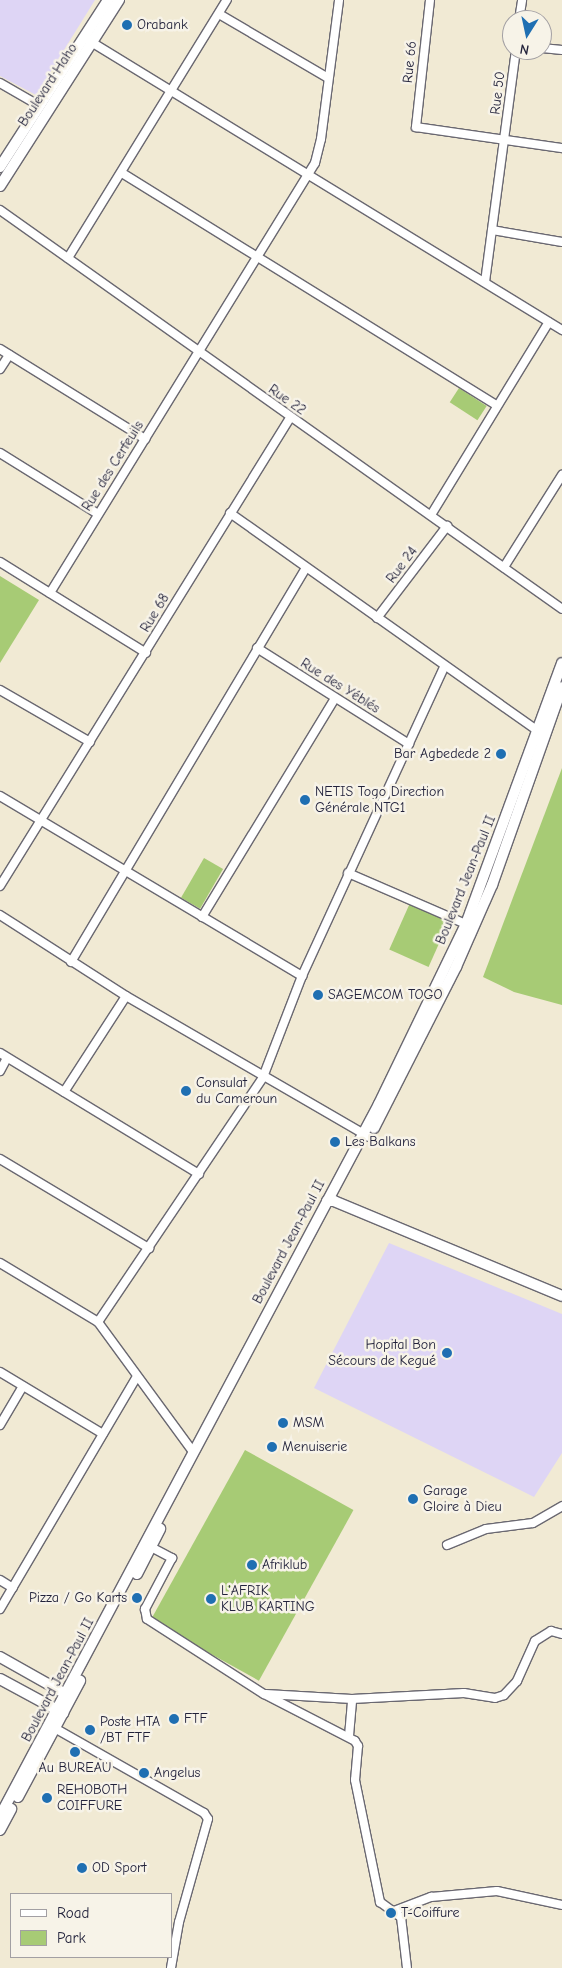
<!DOCTYPE html>
<html>
<head>
<meta charset="utf-8">
<style>
	body { margin:0 }
	#map { position:relative; width:562px; height:1968px; overflow:hidden; background:#f1ead4; font-family:"Comic Neue",sans-serif }
	div>[style] { position:absolute }
	[style*='--x'] { left:calc(var(--x)*1px); top:calc(var(--y)*1px); width:calc(var(--w)*1px); rotate:calc(var(--a)*1deg) }
	.built>* { inset:0; background:#ded5f5 }
	.green>* { inset:0; background:#a7cb75; transform-origin:0 0 }
	.roads { filter:drop-shadow(1px 0 #6a6871) drop-shadow(-1px 0 #6a6871) drop-shadow(0 1px #6a6871) drop-shadow(0 -1px #6a6871) }
	.minor>* { height:8px; margin:-4px; padding:0 4px; transform-origin:4px; border-radius:4px; background:#fff }
	.secondary>* { height:10px; margin:-5px; padding:0 5px; transform-origin:5px; border-radius:5px; background:#fff }
	.dots>* { width:14px; height:14px; translate:-50% -50%; box-sizing:border-box; border:2px solid #f7f3e8; border-radius:50% }
	span { translate:-50% -50%; white-space:nowrap; text-align:center; line-height:1.15; -webkit-text-stroke:5px #f7f3e8; paint-order:stroke }
	.poi-label { font-size:14px; color:#22223b }
	.left { translate:0 -50%; text-align:left }
	.right { translate:-100% -50%; text-align:right }
	.street-label { font-size:14px; color:#22223b }
	.legend { position:absolute; left:10px; top:1893px; width:162px; height:65px; box-sizing:border-box; background:#f7f3e8; border:1px solid #a29fa3; margin:0; padding:6px 9px; list-style:none; font-size:15px; color:#22223b }
	.legend li { display:flex; align-items:center; gap:10px; height:25px }
	.legend b { width:25px; border:1px solid #a29fa3 }
	.north { position:absolute; left:502px; top:10px; width:50px; height:50px; box-sizing:border-box; background:#f7f3e8; border:1px solid #a29fa3; border-radius:50%; rotate:190deg; font-size:14px; font-weight:700; line-height:20px; text-align:center; color:#22223b }
	.north::after { content:''; display:block; margin:auto; width:18px; height:22px; background:#1f6fb2; clip-path:polygon(50% 0,100% 100%,50% 72%,0 100%) }
</style>
</head>
<body>
<div id="map">
	<div class="built">
		<div style="clip-path:polygon(0 0,95px 0,36px 95px,0 76px)"></div>
		<div style="clip-path:polygon(389px 1243px,562px 1314px,562px 1453px,534px 1497px,314px 1388px)"></div>
	</div>
	<div class="green">
		<div style="left:459px;top:388px;width:33px;height:17px;rotate:33deg"></div>
		<div style="clip-path:polygon(0 576px,39px 600px,0 663px)"></div>
		<div style="clip-path:polygon(562px 768px,562px 1005px,514px 992px,483px 977px)"></div>
		<div style="left:204px;top:858px;width:22px;height:46px;rotate:30deg"></div>
		<div style="left:410px;top:903px;width:43px;height:51px;rotate:24deg"></div>
		<div style="left:245px;top:1450px;width:124px;height:195px;rotate:29deg"></div>
	</div>
	<div class="roads">
		<div class="minor">
			<div style="--x:430;--y:0;--w:128;--a:96.3"></div>
			<div style="--x:416;--y:127;--w:148;--a:8.2"></div>
			<div style="--x:219;--y:14;--w:126;--a:30.4"></div>
			<div style="--x:519;--y:20;--w:20;--a:-81"></div>
			<div style="--x:88;--y:40;--w:556;--a:31.46"></div>
			<div style="--x:542;--y:48;--w:20;--a:6"></div>
			<div style="--x:0;--y:83;--w:46;--a:29.9"></div>
			<div style="--x:122;--y:173;--w:440;--a:31.8"></div>
			<div style="--x:0;--y:210;--w:689;--a:35.37"></div>
			<div style="--x:492;--y:230;--w:71;--a:9.7"></div>
			<div style="--x:68;--y:258;--w:303;--a:-58.4"></div>
			<div style="--x:485;--y:282;--w:234;--a:-82.4"></div>
			<div style="--x:0;--y:349;--w:171;--a:31.8"></div>
			<div style="--x:0;--y:369;--w:17;--a:-57"></div>
			<div style="--x:0;--y:453;--w:115;--a:31.9"></div>
			<div style="--x:230;--y:513;--w:377;--a:35.3"></div>
			<div style="--x:431;--y:515;--w:226;--a:-58.6"></div>
			<div style="--x:0;--y:562;--w:172;--a:31.9"></div>
			<div style="--x:504;--y:567;--w:109;--a:-57.8"></div>
			<div style="--x:50;--y:593;--w:505;--a:-58.36"></div>
			<div style="--x:315;--y:163;--w:25;--a:-76"></div>
			<div style="--x:321;--y:139;--w:140;--a:-82.6"></div>
			<div style="--x:377;--y:618;--w:116;--a:-52.7"></div>
			<div style="--x:257;--y:648;--w:180;--a:32.3"></div>
			<div style="--x:0;--y:690;--w:104;--a:30"></div>
			<div style="--x:0;--y:796;--w:352;--a:30.8"></div>
			<div style="--x:348;--y:873;--w:129;--a:23.4"></div>
			<div style="--x:0;--y:886;--w:551;--a:-58.22"></div>
			<div style="--x:0;--y:915;--w:150;--a:32.7"></div>
			<div style="--x:126;--y:996;--w:281;--a:30.1"></div>
			<div style="--x:202;--y:917;--w:256;--a:-58.7"></div>
			<div style="--x:71;--y:962;--w:459;--a:-59.2"></div>
			<div style="--x:0;--y:1053;--w:233;--a:31.3"></div>
			<div style="--x:0;--y:1071;--w:15;--a:-62"></div>
			<div style="--x:64;--y:1092;--w:114;--a:-57.1"></div>
			<div style="--x:0;--y:1159;--w:174;--a:30.9"></div>
			<div style="--x:0;--y:1263;--w:114;--a:31"></div>
			<div style="--x:98;--y:1322;--w:161;--a:53.8"></div>
			<div style="--x:98;--y:1322;--w:295;--a:-56"></div>
			<div style="--x:263;--y:1077;--w:108;--a:-68.9"></div>
			<div style="--x:302;--y:976;--w:340;--a:-65.3"></div>
			<div style="--x:0;--y:1372;--w:120;--a:31"></div>
			<div style="--x:0;--y:1425;--w:45;--a:-59.5"></div>
			<div style="--x:447;--y:1545;--w:42;--a:-22.3"></div>
			<div style="--x:486;--y:1529;--w:47;--a:-7.3"></div>
			<div style="--x:533;--y:1523;--w:34;--a:-30"></div>
			<div style="--x:151;--y:1547;--w:24;--a:28"></div>
			<div style="--x:172;--y:1558;--w:58;--a:117.9"></div>
			<div style="--x:145;--y:1609;--w:10;--a:79"></div>
			<div style="--x:147;--y:1619;--w:139;--a:32.7"></div>
			<div style="--x:264;--y:1694;--w:102;--a:27.3"></div>
			<div style="--x:355;--y:1741;--w:6;--a:59"></div>
			<div style="--x:358;--y:1746;--w:34;--a:95"></div>
			<div style="--x:355;--y:1780;--w:125;--a:78.4"></div>
			<div style="--x:380;--y:1902;--w:26;--a:36"></div>
			<div style="--x:401;--y:1917;--w:51;--a:83.3"></div>
			<div style="--x:0;--y:1580;--w:15;--a:32"></div>
			<div style="--x:0;--y:1609;--w:268;--a:-59.5"></div>
			<div style="--x:266;--y:1694;--w:86;--a:3.3"></div>
			<div style="--x:352;--y:1699;--w:112;--a:-3.1"></div>
			<div style="--x:464;--y:1693;--w:31;--a:9"></div>
			<div style="--x:495;--y:1698;--w:9;--a:-18"></div>
			<div style="--x:504;--y:1695;--w:19;--a:-47"></div>
			<div style="--x:517;--y:1681;--w:44;--a:-65.8"></div>
			<div style="--x:535;--y:1641;--w:19;--a:-32"></div>
			<div style="--x:551;--y:1631;--w:11;--a:15"></div>
			<div style="--x:51;--y:1726;--w:176;--a:29.6"></div>
			<div style="--x:204;--y:1813;--w:7;--a:56"></div>
			<div style="--x:208;--y:1819;--w:107;--a:105.7"></div>
			<div style="--x:179;--y:1922;--w:47;--a:99.9"></div>
			<div style="--x:349;--y:1736;--w:37;--a:-85"></div>
			<div style="--x:394;--y:1911;--w:40;--a:-21"></div>
			<div style="--x:431;--y:1897;--w:66;--a:-5.2"></div>
			<div style="--x:497;--y:1891;--w:66;--a:12.2"></div>
		</div>
		<div class="secondary">
			<div style="--x:0;--y:167;--w:199;--a:-57.1"></div>
			<div style="--x:0;--y:186;--w:221;--a:-57.4"></div>
			<div style="--x:374;--y:1128;--w:181;--a:-63"></div>
			<div style="--x:456;--y:967;--w:90;--a:-66.3"></div>
			<div style="--x:492;--y:885;--w:210;--a:-70.5"></div>
			<div style="--x:327;--y:1201;--w:7;--a:0"></div>
			<div style="--x:334;--y:1201;--w:247;--a:22.6"></div>
			<div style="--x:137;--y:1574;--w:51;--a:-62.9"></div>
			<div style="--x:0;--y:1657;--w:81;--a:29.4"></div>
			<div style="--x:0;--y:1679;--w:72;--a:28.4"></div>
			<div style="--x:18;--y:1797;--w:132;--a:-61.9"></div>
			<div style="--x:0;--y:1816;--w:807;--a:-61.97"></div>
			<div style="--x:379;--y:1104;--w:200;--a:-64.2"></div>
			<div style="--x:466;--y:924;--w:278;--a:-69.8"></div>
			<div style="--x:0;--y:1830;--w:24;--a:-62"></div>
		</div>
	</div>
	<div class="dots">
		<div style="left:127px;top:25px;background:#1f6fb2"></div>
		<div style="left:501px;top:754px;background:#1f6fb2"></div>
		<div style="left:305px;top:800px;background:#1f6fb2"></div>
		<div style="left:318px;top:995px;background:#1f6fb2"></div>
		<div style="left:186px;top:1091px;background:#1f6fb2"></div>
		<div style="left:335px;top:1142px;background:#1f6fb2"></div>
		<div style="left:447px;top:1353px;background:#1f6fb2"></div>
		<div style="left:283px;top:1423px;background:#1f6fb2"></div>
		<div style="left:272px;top:1447px;background:#1f6fb2"></div>
		<div style="left:413px;top:1499px;background:#1f6fb2"></div>
		<div style="left:252px;top:1565px;background:#1f6fb2"></div>
		<div style="left:137px;top:1598px;background:#1f6fb2"></div>
		<div style="left:211px;top:1599px;background:#1f6fb2"></div>
		<div style="left:174px;top:1719px;background:#1f6fb2"></div>
		<div style="left:90px;top:1730px;background:#1f6fb2"></div>
		<div style="left:75px;top:1752px;background:#1f6fb2"></div>
		<div style="left:144px;top:1773px;background:#1f6fb2"></div>
		<div style="left:47px;top:1798px;background:#1f6fb2"></div>
		<div style="left:82px;top:1868px;background:#1f6fb2"></div>
		<div style="left:391px;top:1913px;background:#1f6fb2"></div>
	</div>
	<div class="poi-label">
		<span class="left" style="left:137px;top:25px">Orabank</span>
		<span class="right" style="left:491px;top:754px">Bar Agbedede 2</span>
		<span class="left" style="left:315px;top:800px">NETIS Togo Direction<br>Générale NTG1</span>
		<span class="left" style="left:328px;top:995px">SAGEMCOM TOGO</span>
		<span class="left" style="left:196px;top:1091px">Consulat<br>du Cameroun</span>
		<span class="left" style="left:345px;top:1142px">Les Balkans</span>
		<span class="right" style="left:436px;top:1353px">Hopital Bon<br>Sécours de Kegué</span>
		<span class="left" style="left:293px;top:1423px">MSM</span>
		<span class="left" style="left:282px;top:1447px">Menuiserie</span>
		<span class="left" style="left:423px;top:1499px">Garage<br>Gloire à Dieu</span>
		<span class="left" style="left:262px;top:1565px">Afriklub</span>
		<span class="left" style="left:221px;top:1599px">L'AFRIK<br>KLUB KARTING</span>
		<span class="right" style="left:127px;top:1598px">Pizza / Go Karts</span>
		<span class="left" style="left:184px;top:1719px">FTF</span>
		<span class="left" style="left:100px;top:1730px">Poste HTA<br>/BT FTF</span>
		<span style="left:75px;top:1768px">Au BUREAU</span>
		<span class="left" style="left:154px;top:1773px">Angelus</span>
		<span class="left" style="left:57px;top:1798px">REHOBOTH<br>COIFFURE</span>
		<span class="left" style="left:92px;top:1868px">OD Sport</span>
		<span class="left" style="left:401px;top:1913px">T-Coiffure</span>
	</div>
	<div class="street-label">
		<span style="left:410px;top:62px;rotate:-84deg">Rue 66</span>
		<span style="left:48px;top:85px;rotate:-57deg">Boulevard Haho</span>
		<span style="left:498px;top:93px;rotate:-83deg">Rue 50</span>
		<span style="left:287px;top:400px;rotate:35deg">Rue 22</span>
		<span style="left:113px;top:466px;rotate:-58deg">Rue des Cerfeuils</span>
		<span style="left:402px;top:565px;rotate:-53deg">Rue 24</span>
		<span style="left:155px;top:613px;rotate:-59deg">Rue 68</span>
		<span style="left:340px;top:686px;rotate:32deg">Rue des Yéblés</span>
		<span style="left:466px;top:880px;rotate:-68deg">Boulevard Jean-Paul II</span>
		<span style="left:289px;top:1242px;rotate:-62deg">Boulevard Jean-Paul II</span>
		<span style="left:58px;top:1680px;rotate:-62deg">Boulevard Jean-Paul II</span>
	</div>
	<ul class="legend">
	<li><b style="height:6px;background:#fff"></b>Road</li>
	<li><b style="height:14px;background:#a7cb75"></b>Park</li>
	</ul>
	<div class="north">N</div>
</div>
</body>
</html>
